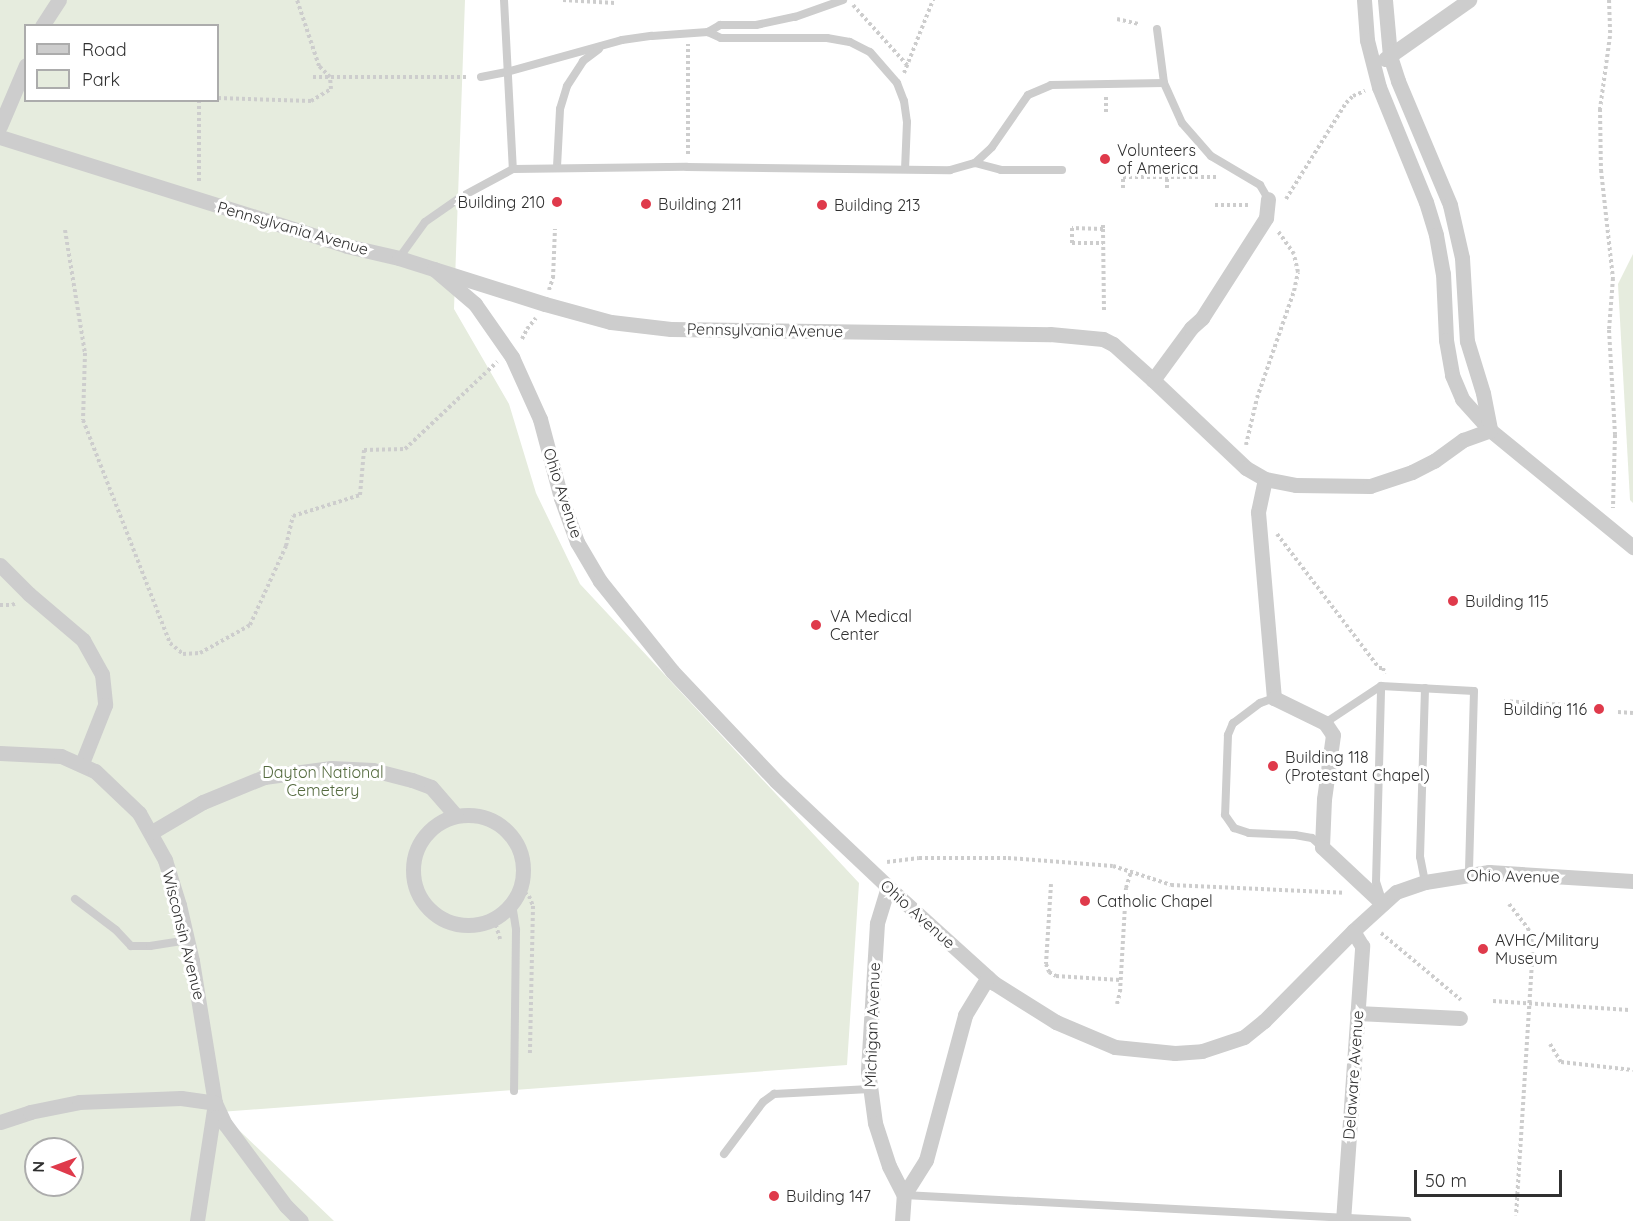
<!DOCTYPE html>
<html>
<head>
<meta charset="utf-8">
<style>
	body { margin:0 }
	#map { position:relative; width:1633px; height:1221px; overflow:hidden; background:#fff; font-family:Quicksand,sans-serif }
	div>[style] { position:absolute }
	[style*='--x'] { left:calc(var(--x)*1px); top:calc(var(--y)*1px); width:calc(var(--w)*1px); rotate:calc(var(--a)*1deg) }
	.green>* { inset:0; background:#e6ecde }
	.path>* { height:4px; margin-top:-2px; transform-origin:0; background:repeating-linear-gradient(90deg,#cdcdcd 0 3px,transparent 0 6px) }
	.service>* { height:8px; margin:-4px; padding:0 4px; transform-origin:4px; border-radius:4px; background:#cdcdcd }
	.minor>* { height:15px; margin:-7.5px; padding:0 7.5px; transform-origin:7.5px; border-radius:7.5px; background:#cdcdcd }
	.minor>.ring { margin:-7.5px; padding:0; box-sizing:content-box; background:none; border:15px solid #cdcdcd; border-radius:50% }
	.dots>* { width:16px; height:16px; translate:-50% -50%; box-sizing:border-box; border:3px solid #fff; border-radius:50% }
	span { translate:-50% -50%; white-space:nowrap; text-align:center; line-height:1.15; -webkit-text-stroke:6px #fff; paint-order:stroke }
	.poi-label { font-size:16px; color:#303030 }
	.left { translate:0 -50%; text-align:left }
	.right { translate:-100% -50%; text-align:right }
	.street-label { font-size:16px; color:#303030 }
	.park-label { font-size:16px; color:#546a3e }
	.legend { position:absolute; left:24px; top:24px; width:195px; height:78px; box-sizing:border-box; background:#fff; border:2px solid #acacac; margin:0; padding:8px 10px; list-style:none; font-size:18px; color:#303030 }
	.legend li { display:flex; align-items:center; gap:12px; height:30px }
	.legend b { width:30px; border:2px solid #acacac }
	.north { position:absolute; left:24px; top:1137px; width:60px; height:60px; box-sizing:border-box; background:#fff; border:2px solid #acacac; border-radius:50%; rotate:271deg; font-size:16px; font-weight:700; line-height:24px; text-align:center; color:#303030 }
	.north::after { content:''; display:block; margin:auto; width:21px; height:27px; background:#df3a4b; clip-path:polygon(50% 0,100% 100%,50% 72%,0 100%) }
	.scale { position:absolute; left:1414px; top:1170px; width:148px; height:27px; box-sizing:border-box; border:3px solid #303030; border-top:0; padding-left:8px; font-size:18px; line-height:21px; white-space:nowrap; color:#303030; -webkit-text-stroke:4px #fff; paint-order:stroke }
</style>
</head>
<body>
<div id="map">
	<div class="green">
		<div style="clip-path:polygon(evenodd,0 0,465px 0,454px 309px,509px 404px,536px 493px,580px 584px,859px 883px,847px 1065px,220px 1112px,334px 1221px,0 1221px,0 0,26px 26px,218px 26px,218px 100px,26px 100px,26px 26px,0 0,36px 1149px,72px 1149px,72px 1185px,36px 1185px,36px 1149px)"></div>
		<div style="clip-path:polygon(1633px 254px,1633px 503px,1630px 500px,1618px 284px)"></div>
	</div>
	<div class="path">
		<div style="--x:563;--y:0;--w:52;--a:3.3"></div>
		<div style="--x:1609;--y:0;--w:36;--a:88"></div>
		<div style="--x:1610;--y:36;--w:74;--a:97.8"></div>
		<div style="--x:1600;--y:109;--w:61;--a:89.1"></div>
		<div style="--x:1601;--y:170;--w:109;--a:83.7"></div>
		<div style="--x:1613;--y:278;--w:52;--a:94.4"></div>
		<div style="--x:1609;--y:330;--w:105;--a:86.7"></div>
		<div style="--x:1615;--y:435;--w:73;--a:91.6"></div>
		<div style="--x:853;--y:5;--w:81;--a:48"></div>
		<div style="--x:1117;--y:19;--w:23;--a:13"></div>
		<div style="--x:904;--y:73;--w:79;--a:-68.3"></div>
		<div style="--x:313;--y:77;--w:155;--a:0"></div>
		<div style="--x:218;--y:98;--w:93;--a:1.8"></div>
		<div style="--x:311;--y:101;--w:23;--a:-31"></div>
		<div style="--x:331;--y:89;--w:12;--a:-95"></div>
		<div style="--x:330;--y:77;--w:16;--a:-135"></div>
		<div style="--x:319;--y:66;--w:70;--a:-108.4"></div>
		<div style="--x:199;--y:100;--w:82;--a:90"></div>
		<div style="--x:1106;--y:112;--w:17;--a:-90"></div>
		<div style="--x:688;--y:154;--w:110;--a:-90"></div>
		<div style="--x:1123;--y:188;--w:11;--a:-90"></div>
		<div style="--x:1123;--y:177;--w:96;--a:0"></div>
		<div style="--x:1167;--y:188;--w:11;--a:-90"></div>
		<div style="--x:1286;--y:199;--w:113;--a:-58"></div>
		<div style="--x:1346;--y:103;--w:10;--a:-45"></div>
		<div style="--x:1353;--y:96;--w:13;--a:-23"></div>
		<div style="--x:1215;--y:205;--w:35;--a:0"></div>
		<div style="--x:1103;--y:225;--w:4;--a:90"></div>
		<div style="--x:1103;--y:229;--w:31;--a:-178"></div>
		<div style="--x:1072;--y:228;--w:15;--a:90"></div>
		<div style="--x:1072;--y:243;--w:31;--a:0"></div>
		<div style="--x:1103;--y:229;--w:83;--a:89.3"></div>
		<div style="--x:65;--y:230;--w:125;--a:80.8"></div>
		<div style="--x:85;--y:353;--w:67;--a:91.7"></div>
		<div style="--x:83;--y:420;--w:239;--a:68.7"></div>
		<div style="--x:170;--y:643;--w:17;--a:40"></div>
		<div style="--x:183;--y:654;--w:17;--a:-3"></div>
		<div style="--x:200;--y:653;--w:57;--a:-29.2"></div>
		<div style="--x:250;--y:625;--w:87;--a:-65.5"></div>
		<div style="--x:286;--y:546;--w:31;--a:-77"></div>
		<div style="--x:293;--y:516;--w:70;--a:-17.4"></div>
		<div style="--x:360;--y:495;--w:45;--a:-84.9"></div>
		<div style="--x:364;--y:450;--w:41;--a:-1.4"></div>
		<div style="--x:405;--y:449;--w:127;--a:-43.4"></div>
		<div style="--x:549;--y:290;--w:13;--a:-72"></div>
		<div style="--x:553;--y:278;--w:49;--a:-87.7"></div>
		<div style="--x:522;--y:339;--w:11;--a:-63"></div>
		<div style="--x:527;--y:329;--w:14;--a:-51"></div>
		<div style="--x:1246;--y:445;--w:48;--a:-76.8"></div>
		<div style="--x:1257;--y:398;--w:113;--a:-70.9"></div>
		<div style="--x:1294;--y:291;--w:19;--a:-78"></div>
		<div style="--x:1298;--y:272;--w:18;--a:-103"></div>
		<div style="--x:1294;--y:254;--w:29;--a:-125"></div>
		<div style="--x:1277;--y:534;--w:168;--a:52.7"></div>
		<div style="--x:1379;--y:668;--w:4;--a:0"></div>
		<div style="--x:1383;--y:668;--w:6;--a:72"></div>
		<div style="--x:0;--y:605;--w:12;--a:0"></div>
		<div style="--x:12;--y:605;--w:4;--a:-27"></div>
		<div style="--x:1504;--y:701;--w:75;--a:3.8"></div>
		<div style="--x:1618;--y:712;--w:15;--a:4"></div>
		<div style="--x:887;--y:862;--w:32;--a:-7"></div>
		<div style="--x:919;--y:858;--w:89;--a:0"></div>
		<div style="--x:1008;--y:858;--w:105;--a:4.4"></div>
		<div style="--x:1113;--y:866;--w:61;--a:18.1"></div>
		<div style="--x:1171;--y:885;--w:173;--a:2.6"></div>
		<div style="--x:1051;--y:884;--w:80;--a:93.6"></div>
		<div style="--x:1046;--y:964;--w:9;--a:69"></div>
		<div style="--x:1049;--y:972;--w:8;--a:30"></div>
		<div style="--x:1056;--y:976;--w:64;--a:3.6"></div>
		<div style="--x:520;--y:889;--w:11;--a:38"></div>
		<div style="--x:529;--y:896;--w:11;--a:68"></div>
		<div style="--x:533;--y:906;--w:148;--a:91.2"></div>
		<div style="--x:1509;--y:904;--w:31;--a:52"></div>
		<div style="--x:1528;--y:928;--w:19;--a:74"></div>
		<div style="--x:1533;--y:946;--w:270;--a:93.6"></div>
		<div style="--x:494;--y:919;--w:21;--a:73"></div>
		<div style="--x:1381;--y:933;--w:104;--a:39.9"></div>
		<div style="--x:1493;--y:1001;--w:136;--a:3.8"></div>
		<div style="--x:1117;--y:1004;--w:12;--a:-76"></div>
		<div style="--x:1120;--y:992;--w:104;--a:-86.7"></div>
		<div style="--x:1126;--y:888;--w:17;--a:-73"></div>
		<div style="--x:1550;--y:1044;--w:21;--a:59"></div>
		<div style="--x:1561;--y:1062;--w:72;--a:6.3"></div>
	</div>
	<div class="service">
		<div style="--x:504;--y:0;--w:169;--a:87"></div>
		<div style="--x:1157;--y:29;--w:54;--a:82.6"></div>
		<div style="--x:1164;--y:83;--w:44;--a:65.8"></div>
		<div style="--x:1182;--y:123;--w:44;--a:48.7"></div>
		<div style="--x:1211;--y:156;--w:57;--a:30.6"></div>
		<div style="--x:1260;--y:185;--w:16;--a:60"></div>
		<div style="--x:708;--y:32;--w:14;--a:-30"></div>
		<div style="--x:720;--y:25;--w:36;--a:0"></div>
		<div style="--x:756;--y:25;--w:40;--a:-12"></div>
		<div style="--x:795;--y:17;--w:51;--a:-19.5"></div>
		<div style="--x:481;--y:77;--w:26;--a:-11"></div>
		<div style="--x:507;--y:72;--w:119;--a:-15.5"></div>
		<div style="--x:622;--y:40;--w:30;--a:-8"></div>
		<div style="--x:652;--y:36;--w:56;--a:-4.1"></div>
		<div style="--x:708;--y:32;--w:14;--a:25"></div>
		<div style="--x:721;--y:38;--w:106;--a:0"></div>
		<div style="--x:827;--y:38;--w:23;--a:10"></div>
		<div style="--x:850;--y:42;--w:22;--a:27"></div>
		<div style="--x:870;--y:52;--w:41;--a:48.9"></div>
		<div style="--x:897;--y:83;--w:19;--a:69"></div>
		<div style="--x:904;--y:101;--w:21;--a:82"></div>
		<div style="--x:907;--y:122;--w:47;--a:92.4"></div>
		<div style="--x:975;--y:163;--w:27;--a:15"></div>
		<div style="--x:1001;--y:170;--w:61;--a:0"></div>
		<div style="--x:557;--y:167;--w:58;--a:-87"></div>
		<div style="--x:560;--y:109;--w:24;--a:-73"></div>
		<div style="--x:567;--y:86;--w:30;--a:-57"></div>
		<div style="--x:583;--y:61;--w:20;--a:-37"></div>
		<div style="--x:399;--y:258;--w:44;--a:-54.2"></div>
		<div style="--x:425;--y:222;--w:44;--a:-34.8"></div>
		<div style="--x:461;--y:197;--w:59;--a:-28.3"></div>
		<div style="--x:513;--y:169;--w:174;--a:-0.7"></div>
		<div style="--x:687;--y:167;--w:263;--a:0.7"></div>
		<div style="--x:950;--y:170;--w:26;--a:-16"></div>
		<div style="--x:975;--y:163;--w:23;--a:-43"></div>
		<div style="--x:992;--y:147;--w:63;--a:-55.3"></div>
		<div style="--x:1028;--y:95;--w:25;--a:-23"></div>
		<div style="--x:1051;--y:85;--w:113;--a:-1"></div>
		<div style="--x:1274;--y:698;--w:15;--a:160"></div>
		<div style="--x:1260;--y:703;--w:34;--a:143"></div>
		<div style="--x:1233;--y:723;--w:13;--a:113"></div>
		<div style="--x:1228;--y:735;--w:80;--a:92.1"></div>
		<div style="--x:1225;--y:815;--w:16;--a:55"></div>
		<div style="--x:1234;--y:828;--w:16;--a:18"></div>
		<div style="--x:1249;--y:833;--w:46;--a:2.5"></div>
		<div style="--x:1295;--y:835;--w:17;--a:10"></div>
		<div style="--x:1312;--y:838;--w:12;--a:42"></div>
		<div style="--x:1325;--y:723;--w:67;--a:-33.5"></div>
		<div style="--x:1381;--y:686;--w:93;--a:3.1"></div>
		<div style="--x:1474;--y:691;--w:183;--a:91.6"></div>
		<div style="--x:1425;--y:882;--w:25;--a:-101"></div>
		<div style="--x:1420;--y:857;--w:169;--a:-88.3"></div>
		<div style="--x:1381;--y:897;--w:16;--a:-108"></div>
		<div style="--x:1376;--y:882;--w:196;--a:-88.5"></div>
		<div style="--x:75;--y:899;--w:51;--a:37.1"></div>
		<div style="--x:116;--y:930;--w:22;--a:47"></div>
		<div style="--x:131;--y:946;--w:19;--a:0"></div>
		<div style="--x:150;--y:946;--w:37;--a:-9"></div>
		<div style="--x:512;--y:904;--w:26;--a:81"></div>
		<div style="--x:516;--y:930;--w:161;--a:90.7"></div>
		<div style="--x:724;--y:1154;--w:65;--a:-53.1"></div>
		<div style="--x:763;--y:1102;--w:14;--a:-36"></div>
		<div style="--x:774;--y:1094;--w:96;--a:-3"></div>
		<div style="--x:904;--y:1195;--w:504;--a:2.96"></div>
	</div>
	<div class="minor">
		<div style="--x:1364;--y:0;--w:40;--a:85.7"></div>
		<div style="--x:1367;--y:40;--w:49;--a:75.7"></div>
		<div style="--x:1379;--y:87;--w:124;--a:67.8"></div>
		<div style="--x:1426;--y:202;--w:34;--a:73"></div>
		<div style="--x:1436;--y:235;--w:39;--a:80"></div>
		<div style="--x:1443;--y:273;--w:67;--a:87.4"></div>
		<div style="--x:1446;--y:340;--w:36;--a:80"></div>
		<div style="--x:1452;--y:375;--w:26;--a:67"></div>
		<div style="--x:1462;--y:399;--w:42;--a:47.9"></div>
		<div style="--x:1490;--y:430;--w:185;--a:39.3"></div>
		<div style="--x:1385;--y:0;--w:56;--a:84.9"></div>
		<div style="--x:1390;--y:56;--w:26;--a:72"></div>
		<div style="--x:1398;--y:81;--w:134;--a:67.2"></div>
		<div style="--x:1450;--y:205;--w:54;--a:77.2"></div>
		<div style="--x:1462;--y:258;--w:83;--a:86.6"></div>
		<div style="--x:1467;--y:341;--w:54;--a:72.9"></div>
		<div style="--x:1483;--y:393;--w:38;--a:79"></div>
		<div style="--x:42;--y:26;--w:31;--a:-57"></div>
		<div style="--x:1385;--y:59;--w:103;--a:-35.1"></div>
		<div style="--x:0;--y:126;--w:66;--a:-66.9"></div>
		<div style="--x:0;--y:137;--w:364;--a:17.4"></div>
		<div style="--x:347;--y:246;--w:53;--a:13"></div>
		<div style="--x:399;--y:258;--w:153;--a:17.5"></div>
		<div style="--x:545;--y:304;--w:68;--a:15.3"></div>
		<div style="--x:611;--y:322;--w:60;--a:6.7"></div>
		<div style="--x:671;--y:329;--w:379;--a:0.8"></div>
		<div style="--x:1050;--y:334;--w:53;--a:5.4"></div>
		<div style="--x:1103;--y:339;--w:11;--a:27"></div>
		<div style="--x:1113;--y:344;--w:54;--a:42"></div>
		<div style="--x:1153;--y:380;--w:128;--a:43.4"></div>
		<div style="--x:1246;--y:468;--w:22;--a:30"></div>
		<div style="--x:1265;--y:479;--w:32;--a:11"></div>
		<div style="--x:1296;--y:485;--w:74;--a:0.8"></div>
		<div style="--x:1370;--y:486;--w:44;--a:-18.4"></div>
		<div style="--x:1412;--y:472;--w:25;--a:-27"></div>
		<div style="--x:1434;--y:461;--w:36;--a:-36"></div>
		<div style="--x:1463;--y:440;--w:29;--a:-20"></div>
		<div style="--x:434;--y:269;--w:54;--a:40.5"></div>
		<div style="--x:475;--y:304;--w:65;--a:55.1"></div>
		<div style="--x:512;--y:357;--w:68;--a:65.7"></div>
		<div style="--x:540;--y:419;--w:82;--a:75.1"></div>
		<div style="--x:561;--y:498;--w:47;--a:70"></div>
		<div style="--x:577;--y:542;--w:45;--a:59.5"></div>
		<div style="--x:600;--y:581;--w:115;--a:51.3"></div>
		<div style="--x:672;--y:671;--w:151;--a:46.6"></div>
		<div style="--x:776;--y:781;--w:154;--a:43.4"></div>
		<div style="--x:888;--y:887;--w:143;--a:42.2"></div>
		<div style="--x:994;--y:983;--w:73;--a:32.2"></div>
		<div style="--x:1056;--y:1022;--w:64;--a:23"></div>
		<div style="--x:1115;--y:1047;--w:60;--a:5.7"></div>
		<div style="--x:1175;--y:1053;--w:27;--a:-4"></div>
		<div style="--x:1202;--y:1051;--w:44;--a:-18.4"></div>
		<div style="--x:1244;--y:1037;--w:26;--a:-39"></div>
		<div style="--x:1264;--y:1021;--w:127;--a:-45.3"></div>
		<div style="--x:1353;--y:931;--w:58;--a:-42.2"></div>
		<div style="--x:1396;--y:892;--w:31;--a:-19"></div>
		<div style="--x:1425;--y:882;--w:65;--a:-8.9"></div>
		<div style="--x:1489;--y:872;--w:144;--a:3.6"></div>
		<div style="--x:1153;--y:380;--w:64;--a:-53.8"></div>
		<div style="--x:1191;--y:328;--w:15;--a:-42"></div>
		<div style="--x:1202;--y:318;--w:119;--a:-57.4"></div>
		<div style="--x:1266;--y:218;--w:19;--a:-84"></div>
		<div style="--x:1265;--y:479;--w:34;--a:102"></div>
		<div style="--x:1258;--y:512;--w:187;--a:85.1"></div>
		<div style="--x:1274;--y:698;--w:57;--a:26.1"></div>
		<div style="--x:1325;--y:723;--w:14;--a:56"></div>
		<div style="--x:1333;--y:735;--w:65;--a:98"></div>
		<div style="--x:1324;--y:799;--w:48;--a:92.4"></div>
		<div style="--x:1322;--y:847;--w:83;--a:43.1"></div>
		<div style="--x:0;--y:565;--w:41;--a:45"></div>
		<div style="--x:29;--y:594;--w:71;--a:40.4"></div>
		<div style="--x:83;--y:640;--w:39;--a:61"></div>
		<div style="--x:102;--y:674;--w:31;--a:84"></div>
		<div style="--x:105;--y:705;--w:62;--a:111.6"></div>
		<div style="--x:0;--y:753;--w:61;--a:2.8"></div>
		<div style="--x:61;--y:756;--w:37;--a:24"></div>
		<div style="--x:95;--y:771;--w:61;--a:43.7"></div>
		<div style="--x:139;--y:813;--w:54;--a:61"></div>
		<div style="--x:165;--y:860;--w:47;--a:72.7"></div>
		<div style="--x:179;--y:905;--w:57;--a:76.9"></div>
		<div style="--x:192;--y:961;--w:144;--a:80.8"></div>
		<div style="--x:215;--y:1103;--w:119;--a:98.7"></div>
		<div class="ring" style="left:413px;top:815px;width:95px;height:95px"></div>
		<div style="--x:152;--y:832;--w:59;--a:-30.5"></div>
		<div style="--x:203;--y:802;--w:66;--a:-22.3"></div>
		<div style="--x:264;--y:777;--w:68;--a:-7.7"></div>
		<div style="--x:331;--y:768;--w:42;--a:2.7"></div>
		<div style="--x:373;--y:770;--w:40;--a:14.4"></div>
		<div style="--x:412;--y:780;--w:20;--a:20"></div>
		<div style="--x:431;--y:787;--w:38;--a:49"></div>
		<div style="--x:888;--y:887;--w:38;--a:107"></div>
		<div style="--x:877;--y:923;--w:148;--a:93.5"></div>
		<div style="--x:868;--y:1071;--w:52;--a:82.3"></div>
		<div style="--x:875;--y:1123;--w:45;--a:72"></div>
		<div style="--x:889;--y:1166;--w:33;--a:63"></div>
		<div style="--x:1357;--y:1013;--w:103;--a:2.8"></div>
		<div style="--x:215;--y:1103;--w:23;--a:65"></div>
		<div style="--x:225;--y:1124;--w:102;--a:53.4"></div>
		<div style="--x:286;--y:1206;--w:21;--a:45"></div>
		<div style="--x:0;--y:1122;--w:32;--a:-18"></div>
		<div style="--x:30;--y:1112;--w:50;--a:-11.5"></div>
		<div style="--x:79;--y:1102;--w:102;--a:-2.2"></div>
		<div style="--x:181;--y:1098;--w:34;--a:8"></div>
		<div style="--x:902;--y:1221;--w:26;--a:-86"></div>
		<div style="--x:904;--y:1195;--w:41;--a:-57.8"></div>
		<div style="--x:926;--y:1160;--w:150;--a:-74.9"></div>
		<div style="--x:965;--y:1015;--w:44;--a:-58.8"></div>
		<div style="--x:1343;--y:1221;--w:276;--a:-86"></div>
		<div style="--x:1362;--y:946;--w:17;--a:-121"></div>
	</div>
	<div class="dots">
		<div style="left:1105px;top:159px;background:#df3a4b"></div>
		<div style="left:557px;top:202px;background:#df3a4b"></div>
		<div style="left:646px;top:204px;background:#df3a4b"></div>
		<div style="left:822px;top:205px;background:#df3a4b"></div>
		<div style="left:1453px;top:601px;background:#df3a4b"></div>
		<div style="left:816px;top:625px;background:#df3a4b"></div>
		<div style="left:1599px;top:709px;background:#df3a4b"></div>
		<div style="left:1273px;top:766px;background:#df3a4b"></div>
		<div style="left:1085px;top:901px;background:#df3a4b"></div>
		<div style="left:1483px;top:949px;background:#df3a4b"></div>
		<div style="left:774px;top:1196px;background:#df3a4b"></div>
	</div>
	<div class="poi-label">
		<span class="left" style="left:1117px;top:159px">Volunteers<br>of America</span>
		<span class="right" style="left:545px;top:202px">Building 210</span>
		<span class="left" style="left:658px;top:204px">Building 211</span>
		<span class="left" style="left:834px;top:205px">Building 213</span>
		<span class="left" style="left:1465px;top:601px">Building 115</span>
		<span class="left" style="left:830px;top:625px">VA Medical<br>Center</span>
		<span class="right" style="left:1587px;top:709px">Building 116</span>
		<span class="left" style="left:1285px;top:766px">Building 118<br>(Protestant Chapel)</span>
		<span class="left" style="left:1097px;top:901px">Catholic Chapel</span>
		<span class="left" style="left:1495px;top:949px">AVHC/Military<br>Museum</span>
		<span class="left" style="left:786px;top:1196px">Building 147</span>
	</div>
	<div class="street-label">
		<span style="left:293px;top:228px;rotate:16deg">Pennsylvania Avenue</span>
		<span style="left:765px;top:330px;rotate:1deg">Pennsylvania Avenue</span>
		<span style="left:563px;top:493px;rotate:72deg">Ohio Avenue</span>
		<span style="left:1513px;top:876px;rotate:1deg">Ohio Avenue</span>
		<span style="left:918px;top:914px;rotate:42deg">Ohio Avenue</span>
		<span style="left:184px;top:935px;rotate:76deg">Wisconsin Avenue</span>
		<span style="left:872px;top:1025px;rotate:-88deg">Michigan Avenue</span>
		<span style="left:1353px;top:1075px;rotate:-86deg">Delaware Avenue</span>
	</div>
	<div class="park-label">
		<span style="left:323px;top:781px">Dayton National<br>Cemetery</span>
	</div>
	<ul class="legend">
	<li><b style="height:8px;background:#cdcdcd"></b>Road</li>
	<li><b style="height:16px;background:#e6ecde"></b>Park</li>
	</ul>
	<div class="north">N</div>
	<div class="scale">50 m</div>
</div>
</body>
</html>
